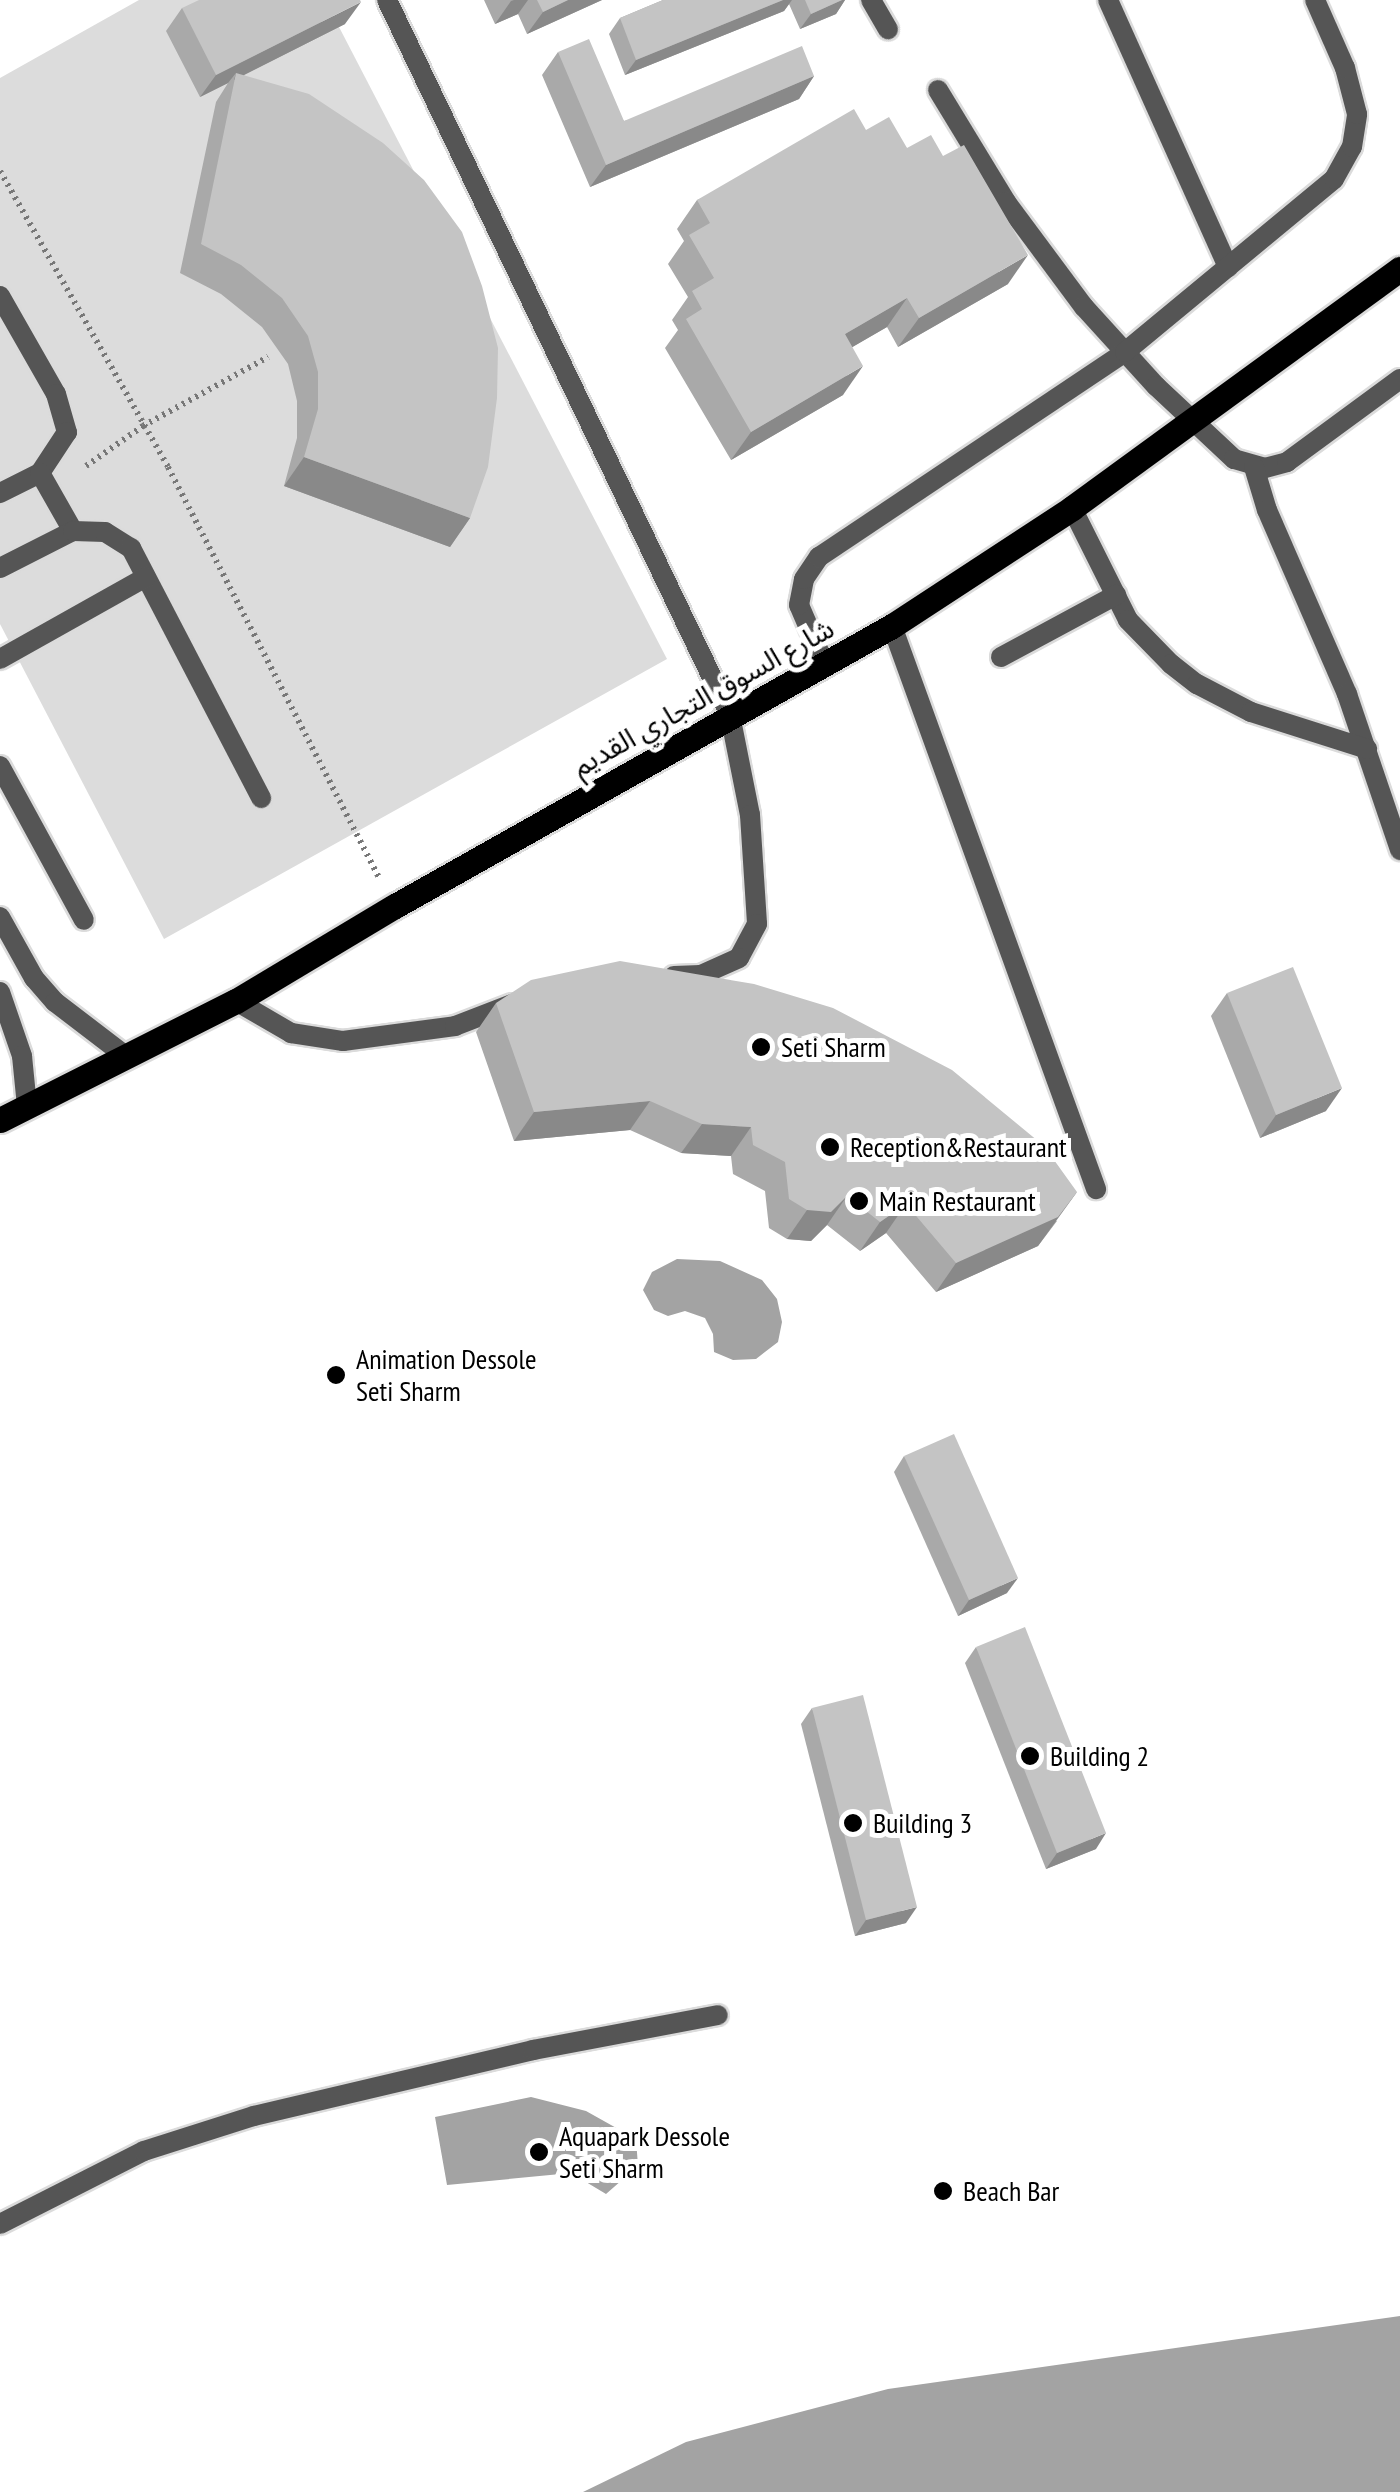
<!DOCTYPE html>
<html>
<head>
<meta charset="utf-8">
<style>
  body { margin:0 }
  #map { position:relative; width:1400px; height:2492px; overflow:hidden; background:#fff; font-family:"PT Sans Narrow","Noto Sans Arabic",sans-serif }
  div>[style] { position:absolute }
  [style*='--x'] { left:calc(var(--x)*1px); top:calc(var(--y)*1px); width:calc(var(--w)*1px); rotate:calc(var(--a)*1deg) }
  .green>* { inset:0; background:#dcdcdc }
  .water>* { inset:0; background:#a3a3a3 }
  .path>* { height:6px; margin-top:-3px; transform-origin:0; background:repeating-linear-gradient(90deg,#777 0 2.5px,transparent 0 7.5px) }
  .roads { filter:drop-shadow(2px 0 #dbdbdb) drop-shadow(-2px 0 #dbdbdb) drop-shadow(0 2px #dbdbdb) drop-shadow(0 -2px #dbdbdb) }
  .service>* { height:20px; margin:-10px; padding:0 10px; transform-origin:10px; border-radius:10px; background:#555 }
  .minor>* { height:20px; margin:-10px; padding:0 10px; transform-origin:10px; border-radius:10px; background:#555 }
  .primary>* { height:25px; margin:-12.5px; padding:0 12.5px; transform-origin:12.5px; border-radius:12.5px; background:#000 }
  .wall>* { inset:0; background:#a9a9a9 }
  .shaded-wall>* { inset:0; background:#898989 }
  .building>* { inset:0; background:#c4c4c4 }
  .dots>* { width:28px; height:28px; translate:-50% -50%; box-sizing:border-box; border:5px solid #fff; border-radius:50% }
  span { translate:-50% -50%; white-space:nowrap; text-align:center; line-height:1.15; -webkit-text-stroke:10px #fff; paint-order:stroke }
  .street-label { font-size:28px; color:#000 }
  .poi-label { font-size:28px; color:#000 }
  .left { translate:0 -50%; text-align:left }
</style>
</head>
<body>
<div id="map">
  <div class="green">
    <div style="clip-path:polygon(139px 0,325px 0,667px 659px,164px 939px,0 624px,0 78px)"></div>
  </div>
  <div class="water">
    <div style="clip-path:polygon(677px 1259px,720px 1261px,762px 1280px,777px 1299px,782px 1322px,778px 1342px,756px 1359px,733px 1360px,714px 1352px,713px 1334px,705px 1318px,685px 1311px,668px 1316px,654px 1310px,643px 1290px,652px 1272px)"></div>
    <div style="clip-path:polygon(531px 2097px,586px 2111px,636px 2139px,638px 2166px,606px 2194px,571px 2173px,447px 2185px,435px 2117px)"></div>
    <div style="clip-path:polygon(1400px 2316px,1400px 2492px,583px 2492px,686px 2442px,888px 2389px)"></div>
  </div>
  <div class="path">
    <div style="--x:0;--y:171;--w:340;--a:60.4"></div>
    <div style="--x:168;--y:467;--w:463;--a:62.8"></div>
    <div style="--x:86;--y:466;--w:70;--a:-35.1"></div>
    <div style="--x:143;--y:426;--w:143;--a:-28.9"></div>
  </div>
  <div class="roads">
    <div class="service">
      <div style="--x:387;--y:0;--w:793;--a:64.37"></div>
      <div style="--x:730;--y:715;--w:102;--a:78.7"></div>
      <div style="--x:750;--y:815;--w:109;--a:86.3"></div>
      <div style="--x:757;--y:924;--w:38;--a:118"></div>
      <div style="--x:739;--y:958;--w:42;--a:155.9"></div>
      <div style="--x:701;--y:975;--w:27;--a:178"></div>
      <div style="--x:871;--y:0;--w:34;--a:60"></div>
      <div style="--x:1108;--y:0;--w:293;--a:65.8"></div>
      <div style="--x:938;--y:90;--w:131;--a:58.7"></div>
      <div style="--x:1006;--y:202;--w:131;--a:53.4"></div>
      <div style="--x:1084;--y:307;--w:107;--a:47.7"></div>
      <div style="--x:1156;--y:386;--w:107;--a:43.1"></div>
      <div style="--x:1234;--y:459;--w:32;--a:16"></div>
      <div style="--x:1265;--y:468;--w:23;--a:-15"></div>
      <div style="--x:1287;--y:462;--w:140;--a:-36.3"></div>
      <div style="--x:0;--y:296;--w:113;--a:60.3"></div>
      <div style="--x:56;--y:394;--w:40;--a:74"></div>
      <div style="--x:67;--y:432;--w:49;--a:123.4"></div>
      <div style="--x:40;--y:473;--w:45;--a:153.4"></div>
      <div style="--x:1254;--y:467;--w:45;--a:73.2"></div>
      <div style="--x:1267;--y:510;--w:201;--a:66.5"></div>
      <div style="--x:1347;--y:694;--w:165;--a:71.2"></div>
      <div style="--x:40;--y:473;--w:67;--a:60.4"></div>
      <div style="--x:1072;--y:508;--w:125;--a:63.4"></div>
      <div style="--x:1128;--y:620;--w:62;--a:45.7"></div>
      <div style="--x:1171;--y:664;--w:33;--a:38"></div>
      <div style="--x:1197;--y:684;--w:61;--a:27.4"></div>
      <div style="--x:1251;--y:712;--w:122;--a:17.7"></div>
      <div style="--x:0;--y:568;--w:82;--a:-26.9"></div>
      <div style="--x:73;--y:531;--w:32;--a:2"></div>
      <div style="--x:105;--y:532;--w:31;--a:32"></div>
      <div style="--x:131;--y:548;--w:282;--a:62.5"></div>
      <div style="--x:892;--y:626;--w:599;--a:70.08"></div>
      <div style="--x:1001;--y:657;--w:131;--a:-28.3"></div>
      <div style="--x:0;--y:659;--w:167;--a:-29.3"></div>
      <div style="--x:824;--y:663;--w:63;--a:-113.3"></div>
      <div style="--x:799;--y:605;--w:26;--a:-79"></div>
      <div style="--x:804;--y:579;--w:27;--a:-56"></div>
      <div style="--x:819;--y:557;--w:368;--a:-33.8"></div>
      <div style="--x:1125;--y:352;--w:271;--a:-39.6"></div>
      <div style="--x:1334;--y:179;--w:37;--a:-61"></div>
      <div style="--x:1352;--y:147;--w:33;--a:-81"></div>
      <div style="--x:1357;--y:114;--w:48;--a:-104.6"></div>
      <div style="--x:1345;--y:68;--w:74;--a:-113.8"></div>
      <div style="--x:0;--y:766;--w:175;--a:61.4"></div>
      <div style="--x:236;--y:1001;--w:64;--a:30.2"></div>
      <div style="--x:291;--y:1033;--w:53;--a:8.7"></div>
      <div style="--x:343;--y:1041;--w:113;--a:-7.6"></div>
      <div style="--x:455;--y:1026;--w:61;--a:-21.1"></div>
      <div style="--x:0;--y:2224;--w:161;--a:-26.9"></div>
      <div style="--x:144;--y:2151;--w:115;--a:-17.7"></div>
      <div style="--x:254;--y:2116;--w:287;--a:-13.3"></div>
      <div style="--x:533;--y:2050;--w:188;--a:-10.7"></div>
    </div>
    <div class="minor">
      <div style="--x:0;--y:917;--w:70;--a:60.9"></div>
      <div style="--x:34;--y:978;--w:32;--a:49"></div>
      <div style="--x:55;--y:1002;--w:86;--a:37.4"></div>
      <div style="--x:0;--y:992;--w:68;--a:71"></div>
      <div style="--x:22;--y:1056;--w:50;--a:84.3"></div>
    </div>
    <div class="primary">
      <div style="--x:0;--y:1120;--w:264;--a:-26.8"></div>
      <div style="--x:236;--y:1001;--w:185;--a:-30.9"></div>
      <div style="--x:395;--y:906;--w:570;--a:-29.4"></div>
      <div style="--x:892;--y:626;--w:215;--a:-33.2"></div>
      <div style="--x:1072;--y:508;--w:406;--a:-36.1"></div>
    </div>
  </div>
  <div class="wall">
    <div style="clip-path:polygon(484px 0,602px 0,527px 34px,518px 14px,495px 24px)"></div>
    <div style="clip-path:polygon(663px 0,845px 0,836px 14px,800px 29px,789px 4px,784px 11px,625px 75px,609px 34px,620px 18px)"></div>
    <div style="clip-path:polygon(182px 8px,345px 24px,244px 75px,470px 518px,450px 547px,284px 486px,297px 438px,297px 401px,288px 364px,262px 327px,221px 294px,180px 273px,216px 102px,228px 83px,200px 97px,166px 31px)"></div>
    <div style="clip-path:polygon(558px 52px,624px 121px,814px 76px,799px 99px,590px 187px,542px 75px)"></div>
    <div style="clip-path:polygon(866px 130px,907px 148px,1008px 284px,898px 347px,887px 327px,852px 347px,843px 395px,731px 460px,665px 348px,678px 330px,672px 320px,688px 297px,668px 264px,684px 241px,677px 229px,697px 200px)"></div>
    <div style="clip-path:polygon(1227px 993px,1326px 1111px,1260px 1138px,1211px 1016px)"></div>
    <div style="clip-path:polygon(496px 1003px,1057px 1221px,1038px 1246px,936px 1292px,886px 1233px,860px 1251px,827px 1225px,811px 1241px,787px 1239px,769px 1228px,765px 1191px,733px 1174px,731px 1156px,681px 1153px,630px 1130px,514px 1141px,476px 1032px)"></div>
    <div style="clip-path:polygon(904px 1456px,1007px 1593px,958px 1616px,894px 1472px)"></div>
    <div style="clip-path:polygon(976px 1647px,1096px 1849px,1046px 1869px,965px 1663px)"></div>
    <div style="clip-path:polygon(812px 1708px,906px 1923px,855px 1936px,801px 1724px)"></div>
  </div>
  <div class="shaded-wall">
    <div style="clip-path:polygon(514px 0,528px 0,518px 14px,495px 24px,511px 1px)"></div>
    <div style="clip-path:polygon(568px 0,602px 0,527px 34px,543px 12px)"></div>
    <div style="clip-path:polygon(783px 0,792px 0,784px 11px,625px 75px,636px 60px)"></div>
    <div style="clip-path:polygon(842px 0,845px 0,836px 14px,800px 29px,811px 14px)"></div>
    <div style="clip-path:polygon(361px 2px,345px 24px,234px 80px,236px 73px,228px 83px,200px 97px,216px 75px)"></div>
    <div style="clip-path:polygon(814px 76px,799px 99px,590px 187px,606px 165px)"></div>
    <div style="clip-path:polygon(1028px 255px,1008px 284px,898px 347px,919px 318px)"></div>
    <div style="clip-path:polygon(907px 298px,887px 327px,825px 363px,845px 334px)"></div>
    <div style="clip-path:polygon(863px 366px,843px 395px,731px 460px,751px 432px)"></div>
    <div style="clip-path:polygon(304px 457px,470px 518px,450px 547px,284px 486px)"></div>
    <div style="clip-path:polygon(1342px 1088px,1326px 1111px,1260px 1138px,1276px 1115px)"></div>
    <div style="clip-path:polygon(650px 1101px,630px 1130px,514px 1141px,534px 1112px)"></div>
    <div style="clip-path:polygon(702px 1124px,751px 1127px,731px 1156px,681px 1153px)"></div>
    <div style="clip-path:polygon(1077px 1192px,1038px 1246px,936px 1292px,956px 1263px)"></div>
    <div style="clip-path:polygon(847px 1196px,827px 1225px,811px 1241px,787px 1239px,807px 1210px)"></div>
    <div style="clip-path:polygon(906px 1204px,886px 1233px,860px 1251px,880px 1222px)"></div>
    <div style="clip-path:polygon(1018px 1578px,1007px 1593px,958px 1616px,969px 1600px)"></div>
    <div style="clip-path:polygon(1106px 1833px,1096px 1849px,1046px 1869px,1057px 1853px)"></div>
    <div style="clip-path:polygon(917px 1907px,906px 1923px,855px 1936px,866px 1920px)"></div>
  </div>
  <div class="building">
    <div style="clip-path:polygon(199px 0,360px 0,361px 2px,216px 75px,182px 8px)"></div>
    <div style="clip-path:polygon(537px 0,568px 0,543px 12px)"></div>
    <div style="clip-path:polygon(663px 0,783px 0,636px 60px,620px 18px)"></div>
    <div style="clip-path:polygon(805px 0,842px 0,811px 14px)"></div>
    <div style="clip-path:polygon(589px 39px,624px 121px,802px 46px,814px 76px,606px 165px,558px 52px)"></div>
    <div style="clip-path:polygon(236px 73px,309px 94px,383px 143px,424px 180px,462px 232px,482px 286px,498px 348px,497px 398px,488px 467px,470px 518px,304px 457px,318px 409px,318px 372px,308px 336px,282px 298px,241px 265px,201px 244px)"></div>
    <div style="clip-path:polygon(854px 109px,866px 130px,889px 117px,907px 148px,931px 135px,943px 156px,964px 145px,1028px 255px,919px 318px,907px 298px,845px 334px,863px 366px,751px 432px,686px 319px,702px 309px,692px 291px,714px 278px,689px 235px,710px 223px,697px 200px)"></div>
    <div style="clip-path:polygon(620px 961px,754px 984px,833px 1008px,952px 1070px,1044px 1146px,1077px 1192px,1058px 1217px,956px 1263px,906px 1204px,880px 1222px,847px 1196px,831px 1212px,807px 1210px,789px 1199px,785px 1162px,753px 1145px,751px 1127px,702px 1124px,650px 1101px,534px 1112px,496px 1003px,531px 980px)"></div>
    <div style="clip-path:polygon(1293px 967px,1342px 1088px,1276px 1115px,1227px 993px)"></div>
    <div style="clip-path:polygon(954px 1434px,1018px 1578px,969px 1600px,904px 1456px)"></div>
    <div style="clip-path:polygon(1025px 1627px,1106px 1833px,1057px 1853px,976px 1647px)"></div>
    <div style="clip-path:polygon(863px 1695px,917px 1907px,866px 1920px,812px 1708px)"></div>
  </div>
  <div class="dots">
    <div style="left:761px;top:1047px;background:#000"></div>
    <div style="left:830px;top:1147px;background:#000"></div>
    <div style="left:859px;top:1201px;background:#000"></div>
    <div style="left:336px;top:1375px;background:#000"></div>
    <div style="left:1030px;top:1756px;background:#000"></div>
    <div style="left:853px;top:1823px;background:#000"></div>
    <div style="left:539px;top:2152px;background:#000"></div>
    <div style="left:943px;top:2191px;background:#000"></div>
  </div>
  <div class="street-label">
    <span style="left:703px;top:697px;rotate:-29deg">شارع السوق التجاري القديم</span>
  </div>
  <div class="poi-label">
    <span class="left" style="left:781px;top:1047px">Seti Sharm</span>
    <span class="left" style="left:850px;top:1147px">Reception&amp;Restaurant</span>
    <span class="left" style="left:879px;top:1201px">Main Restaurant</span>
    <span class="left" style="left:356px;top:1375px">Animation Dessole<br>Seti Sharm</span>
    <span class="left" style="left:1050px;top:1756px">Building 2</span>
    <span class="left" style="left:873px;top:1823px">Building 3</span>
    <span class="left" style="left:559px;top:2152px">Aquapark Dessole<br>Seti Sharm</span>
    <span class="left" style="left:963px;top:2191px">Beach Bar</span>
  </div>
</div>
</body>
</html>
